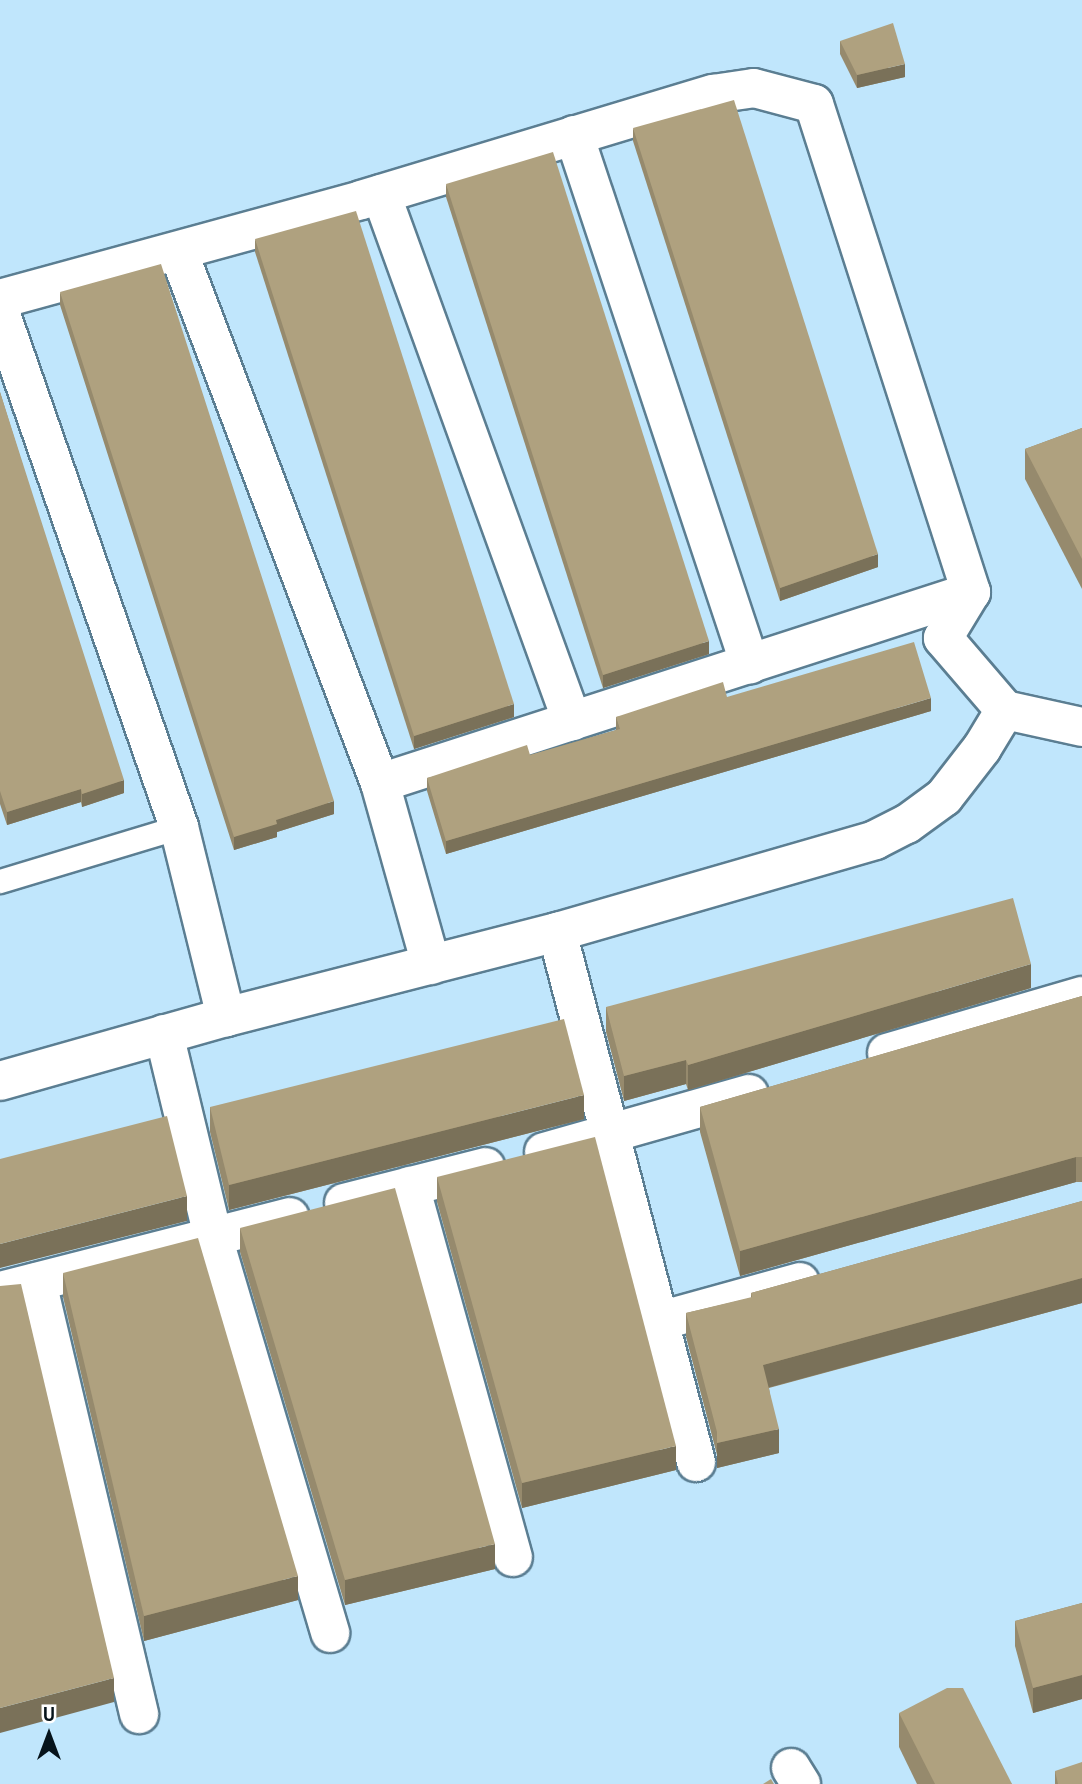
<!DOCTYPE html>
<html>
<head>
<meta charset="utf-8">
<style>
  body { margin:0 }
  #map { position:relative; width:1082px; height:1784px; overflow:hidden; background:#c0e6fc; font-family:"PT Sans",sans-serif }
  div>[style] { position:absolute }
  [style*='--x'] { left:calc(var(--x)*1px); top:calc(var(--y)*1px); width:calc(var(--w)*1px); rotate:calc(var(--a)*1deg) }
  .roads { filter:drop-shadow(2px 0 #5b7e92) drop-shadow(-2px 0 #5b7e92) drop-shadow(0 2px #5b7e92) drop-shadow(0 -2px #5b7e92) }
  .service>* { height:23px; margin:-11.5px; padding:0 11.5px; transform-origin:11.5px; border-radius:11.5px; background:#fff }
  .minor>* { height:38px; margin:-19px; padding:0 19px; transform-origin:19px; border-radius:19px; background:#fff }
  .wall>* { inset:0; background:#968a6d }
  .shaded-wall>* { inset:0; background:#7a7159 }
  .building>* { inset:0; background:#afa17f }
  span { translate:-50% -50%; white-space:nowrap; text-align:center; line-height:1.15; -webkit-text-stroke:5px #fff; paint-order:stroke }
  .north { position:absolute; left:14px; top:1700px; width:70px; height:70px; -webkit-text-stroke:5px #fff; paint-order:stroke; rotate:0deg; font-size:19px; font-weight:700; line-height:28px; text-align:center; color:#06131b }
  .north::after { content:''; display:block; margin:auto; width:24px; height:32px; background:#06131b; clip-path:polygon(50% 0,100% 100%,50% 72%,0 100%) }
</style>
</head>
<body>
<div id="map">
  <div class="roads">
    <div class="service">
      <div style="--x:0;--y:881;--w:187;--a:-16.8"></div>
    </div>
    <div class="minor">
      <div style="--x:574;--y:135;--w:558;--a:71.63"></div>
      <div style="--x:381;--y:194;--w:561;--a:70.08"></div>
      <div style="--x:178;--y:251;--w:569;--a:69.21"></div>
      <div style="--x:380;--y:783;--w:189;--a:74.3"></div>
      <div style="--x:0;--y:299;--w:374;--a:-15.3"></div>
      <div style="--x:361;--y:200;--w:368;--a:-16.8"></div>
      <div style="--x:713;--y:94;--w:41;--a:-8.3"></div>
      <div style="--x:754;--y:88;--w:62;--a:14.9"></div>
      <div style="--x:814;--y:104;--w:513;--a:72.17"></div>
      <div style="--x:971;--y:592;--w:54;--a:121.3"></div>
      <div style="--x:943;--y:638;--w:95;--a:49.3"></div>
      <div style="--x:1005;--y:710;--w:79;--a:12.4"></div>
      <div style="--x:0;--y:312;--w:545;--a:70.83"></div>
      <div style="--x:179;--y:827;--w:196;--a:76.1"></div>
      <div style="--x:380;--y:783;--w:621;--a:-17.91"></div>
      <div style="--x:557;--y:932;--w:548;--a:75.3"></div>
      <div style="--x:164;--y:1034;--w:209;--a:76.4"></div>
      <div style="--x:213;--y:1237;--w:413;--a:73.5"></div>
      <div style="--x:887;--y:1053;--w:203;--a:-16.3"></div>
      <div style="--x:0;--y:1081;--w:235;--a:-15.8"></div>
      <div style="--x:226;--y:1017;--w:342;--a:-14.4"></div>
      <div style="--x:557;--y:932;--w:331;--a:-16.1"></div>
      <div style="--x:875;--y:840;--w:36;--a:-27"></div>
      <div style="--x:907;--y:824;--w:46;--a:-36.1"></div>
      <div style="--x:944;--y:797;--w:62;--a:-52.2"></div>
      <div style="--x:982;--y:748;--w:44;--a:-58.8"></div>
      <div style="--x:544;--y:1152;--w:213;--a:-15.8"></div>
      <div style="--x:410;--y:1186;--w:385;--a:74.5"></div>
      <div style="--x:344;--y:1203;--w:146;--a:-14.2"></div>
      <div style="--x:37;--y:1282;--w:444;--a:76.7"></div>
      <div style="--x:0;--y:1291;--w:299;--a:-14.3"></div>
      <div style="--x:663;--y:1320;--w:142;--a:-15.5"></div>
      <div style="--x:791;--y:1768;--w:19;--a:58"></div>
    </div>
  </div>
  <div class="wall">
    <div style="clip-path:polygon(840px 41px,905px 77px,857px 88px,840px 54px)"></div>
    <div style="clip-path:polygon(633px 128px,878px 567px,780px 601px,633px 141px)"></div>
    <div style="clip-path:polygon(446px 184px,709px 654px,603px 688px,446px 197px)"></div>
    <div style="clip-path:polygon(255px 239px,514px 717px,414px 749px,255px 252px)"></div>
    <div style="clip-path:polygon(60px 292px,334px 814px,277px 832px,277px 837px,234px 850px,60px 305px)"></div>
    <div style="clip-path:polygon(0 392px,124px 793px,82px 807px,81px 802px,7px 825px,0 804px)"></div>
    <div style="clip-path:polygon(1082px 428px,1082px 589px,1025px 479px,1025px 449px)"></div>
    <div style="clip-path:polygon(727px 697px,931px 711px,446px 854px,427px 791px,427px 778px,530px 755px,616px 730px,616px 717px)"></div>
    <div style="clip-path:polygon(1031px 988px,688px 1090px,686px 1084px,624px 1101px,606px 1032px,606px 1007px)"></div>
    <div style="clip-path:polygon(1082px 996px,1082px 1182px,1076px 1182px,740px 1276px,700px 1132px,700px 1107px)"></div>
    <div style="clip-path:polygon(210px 1107px,584px 1119px,229px 1210px,210px 1132px)"></div>
    <div style="clip-path:polygon(437px 1177px,676px 1470px,522px 1508px,437px 1202px)"></div>
    <div style="clip-path:polygon(1082px 1201px,1082px 1303px,769px 1388px,779px 1453px,717px 1468px,717px 1455px,686px 1337px,686px 1313px,751px 1298px,751px 1293px)"></div>
    <div style="clip-path:polygon(240px 1228px,495px 1569px,345px 1605px,240px 1252px)"></div>
    <div style="clip-path:polygon(63px 1273px,298px 1600px,144px 1641px,63px 1297px)"></div>
    <div style="clip-path:polygon(1082px 1603px,1082px 1699px,1033px 1713px,1015px 1646px,1015px 1621px)"></div>
    <div style="clip-path:polygon(899px 1713px,1012px 1784px,917px 1784px,899px 1747px)"></div>
    <div style="clip-path:polygon(1055px 1771px,1082px 1784px,1055px 1784px)"></div>
  </div>
  <div class="shaded-wall">
    <div style="clip-path:polygon(905px 64px,905px 77px,857px 88px,857px 75px)"></div>
    <div style="clip-path:polygon(878px 554px,878px 567px,780px 601px,780px 588px)"></div>
    <div style="clip-path:polygon(709px 641px,709px 654px,603px 688px,603px 675px)"></div>
    <div style="clip-path:polygon(931px 698px,931px 711px,446px 854px,446px 841px)"></div>
    <div style="clip-path:polygon(514px 704px,514px 717px,414px 749px,414px 736px)"></div>
    <div style="clip-path:polygon(124px 780px,124px 793px,82px 807px,82px 794px)"></div>
    <div style="clip-path:polygon(81px 789px,81px 802px,7px 825px,7px 812px)"></div>
    <div style="clip-path:polygon(334px 801px,334px 814px,277px 832px,277px 837px,234px 850px,234px 837px,276px 820px)"></div>
    <div style="clip-path:polygon(1031px 964px,1031px 988px,688px 1090px,688px 1065px)"></div>
    <div style="clip-path:polygon(686px 1060px,686px 1084px,624px 1101px,624px 1076px)"></div>
    <div style="clip-path:polygon(584px 1095px,584px 1119px,229px 1210px,229px 1185px)"></div>
    <div style="clip-path:polygon(1076px 1157px,1076px 1182px,740px 1276px,740px 1251px)"></div>
    <div style="clip-path:polygon(187px 1196px,187px 1221px,0 1268px,0 1244px)"></div>
    <div style="clip-path:polygon(1082px 1278px,1082px 1303px,763px 1389px,763px 1365px)"></div>
    <div style="clip-path:polygon(779px 1429px,779px 1453px,717px 1468px,717px 1443px)"></div>
    <div style="clip-path:polygon(676px 1446px,676px 1470px,522px 1508px,522px 1483px)"></div>
    <div style="clip-path:polygon(495px 1544px,495px 1569px,345px 1605px,345px 1580px)"></div>
    <div style="clip-path:polygon(298px 1576px,298px 1600px,144px 1641px,144px 1616px)"></div>
    <div style="clip-path:polygon(1082px 1675px,1082px 1699px,1033px 1713px,1033px 1688px)"></div>
    <div style="clip-path:polygon(114px 1678px,114px 1702px,0 1733px,0 1708px)"></div>
  </div>
  <div class="building">
    <div style="clip-path:polygon(893px 23px,905px 64px,857px 75px,840px 41px)"></div>
    <div style="clip-path:polygon(734px 100px,878px 554px,780px 588px,633px 128px)"></div>
    <div style="clip-path:polygon(553px 152px,709px 641px,603px 675px,446px 184px)"></div>
    <div style="clip-path:polygon(356px 211px,514px 704px,414px 736px,255px 239px)"></div>
    <div style="clip-path:polygon(161px 264px,334px 801px,276px 820px,277px 824px,234px 837px,60px 292px)"></div>
    <div style="clip-path:polygon(0 392px,124px 780px,82px 794px,81px 789px,7px 812px,0 791px)"></div>
    <div style="clip-path:polygon(1082px 428px,1082px 559px,1025px 449px)"></div>
    <div style="clip-path:polygon(914px 642px,931px 698px,446px 841px,427px 778px,527px 745px,530px 755px,620px 729px,616px 717px,723px 682px,727px 697px)"></div>
    <div style="clip-path:polygon(1013px 898px,1031px 964px,688px 1065px,686px 1060px,624px 1076px,606px 1007px)"></div>
    <div style="clip-path:polygon(1082px 996px,1082px 1157px,1076px 1157px,740px 1251px,700px 1107px)"></div>
    <div style="clip-path:polygon(564px 1019px,584px 1095px,229px 1185px,210px 1107px)"></div>
    <div style="clip-path:polygon(167px 1116px,187px 1196px,0 1244px,0 1159px)"></div>
    <div style="clip-path:polygon(595px 1137px,676px 1446px,522px 1483px,437px 1177px)"></div>
    <div style="clip-path:polygon(395px 1188px,495px 1544px,345px 1580px,240px 1228px)"></div>
    <div style="clip-path:polygon(1082px 1201px,1082px 1278px,763px 1365px,779px 1429px,717px 1443px,717px 1432px,686px 1313px,752px 1297px,751px 1293px)"></div>
    <div style="clip-path:polygon(198px 1238px,298px 1576px,144px 1616px,63px 1273px)"></div>
    <div style="clip-path:polygon(21px 1284px,114px 1678px,0 1708px,0 1286px)"></div>
    <div style="clip-path:polygon(1082px 1603px,1082px 1675px,1033px 1688px,1015px 1621px)"></div>
    <div style="clip-path:polygon(947px 1688px,963px 1688px,1012px 1784px,935px 1784px,899px 1713px)"></div>
    <div style="clip-path:polygon(1082px 1762px,1082px 1784px,1058px 1784px,1055px 1771px)"></div>
    <div style="clip-path:polygon(771px 1779px,774px 1784px,763px 1784px)"></div>
  </div>
  <div class="north">U</div>
</div>
</body>
</html>
